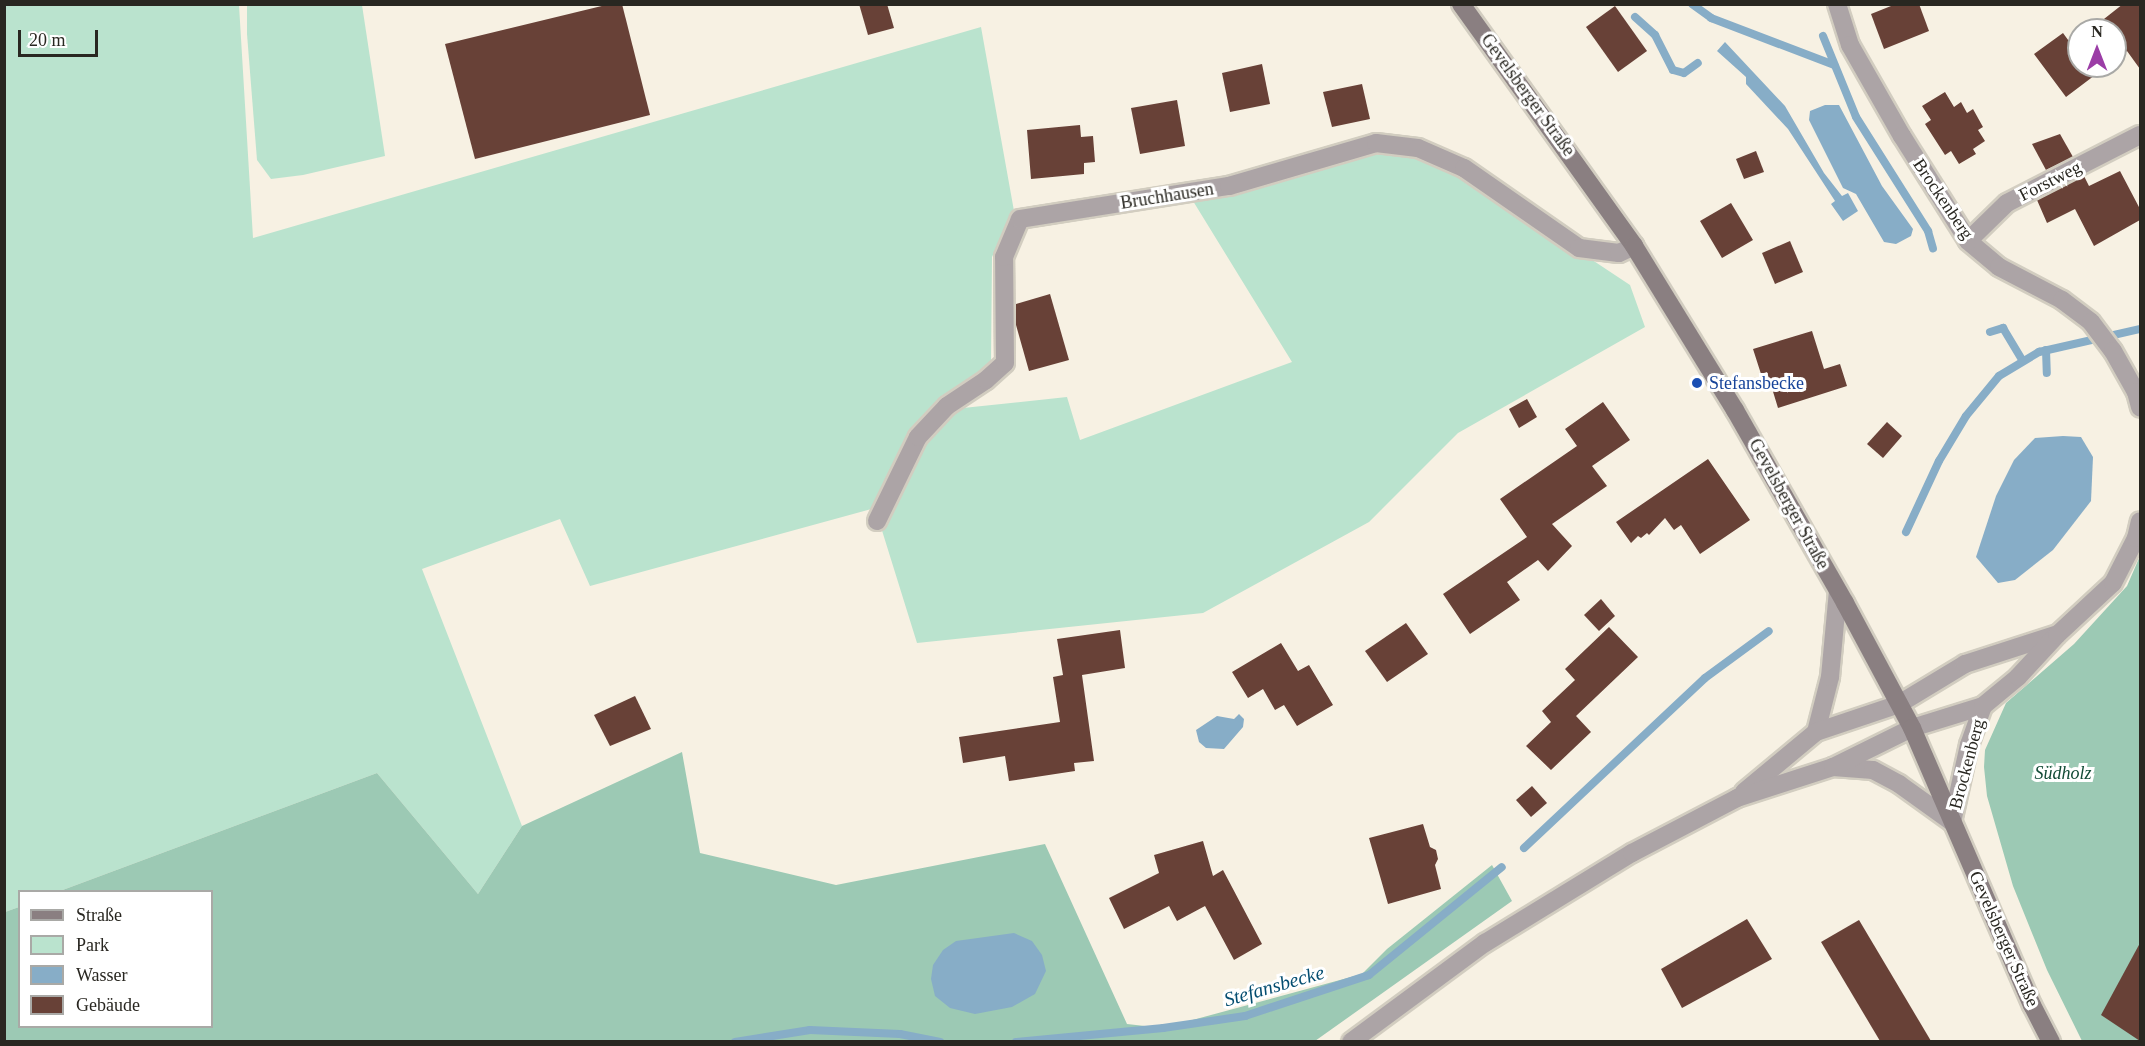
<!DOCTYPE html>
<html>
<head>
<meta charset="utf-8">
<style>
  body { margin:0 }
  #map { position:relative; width:2145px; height:1046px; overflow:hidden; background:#f7f1e3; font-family:"Times New Roman",serif }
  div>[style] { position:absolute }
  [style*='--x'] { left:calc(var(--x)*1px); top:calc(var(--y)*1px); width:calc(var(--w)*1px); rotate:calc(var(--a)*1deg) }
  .green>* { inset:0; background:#bae3ce }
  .forest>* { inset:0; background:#9cc9b4 }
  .water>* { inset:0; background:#87adc7 }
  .stream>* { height:8px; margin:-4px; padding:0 4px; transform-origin:4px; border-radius:4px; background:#87adc7 }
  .building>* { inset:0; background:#684137 }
  .roads { filter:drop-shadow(2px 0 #d2cdc0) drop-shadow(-2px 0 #d2cdc0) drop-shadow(0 2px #d2cdc0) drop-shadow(0 -2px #d2cdc0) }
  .street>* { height:18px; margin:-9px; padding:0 9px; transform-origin:9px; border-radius:9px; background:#aca4a6 }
  .secondary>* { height:18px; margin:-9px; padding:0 9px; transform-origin:9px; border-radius:9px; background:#8a7f81 }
  .dots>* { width:16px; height:16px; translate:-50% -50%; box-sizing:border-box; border:3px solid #fff; border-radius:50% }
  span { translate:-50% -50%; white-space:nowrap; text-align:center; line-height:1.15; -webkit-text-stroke:6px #fff; paint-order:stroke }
  .street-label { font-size:18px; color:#292721 }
  .transit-label { font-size:18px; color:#164399 }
  .left { translate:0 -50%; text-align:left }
  .park-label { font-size:18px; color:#124b36; font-style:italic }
  .water-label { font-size:20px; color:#044d70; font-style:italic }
  .frame { position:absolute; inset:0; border:6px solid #292721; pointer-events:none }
  .legend { position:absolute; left:18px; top:890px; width:195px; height:138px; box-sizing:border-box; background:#fff; border:2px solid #a9a9a6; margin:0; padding:8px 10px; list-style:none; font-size:18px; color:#292721 }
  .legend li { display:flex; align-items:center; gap:12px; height:30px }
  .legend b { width:30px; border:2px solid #a9a9a6 }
  .north { position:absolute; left:2067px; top:18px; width:60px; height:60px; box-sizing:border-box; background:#fff; border:2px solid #a9a9a6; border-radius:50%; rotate:0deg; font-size:16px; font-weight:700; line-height:24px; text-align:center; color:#292721 }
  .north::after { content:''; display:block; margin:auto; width:21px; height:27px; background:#9b3da6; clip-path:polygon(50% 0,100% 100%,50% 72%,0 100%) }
  .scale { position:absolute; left:18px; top:30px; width:80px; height:27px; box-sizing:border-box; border:3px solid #292721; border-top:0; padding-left:8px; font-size:18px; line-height:21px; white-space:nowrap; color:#292721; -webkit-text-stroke:4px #fff; paint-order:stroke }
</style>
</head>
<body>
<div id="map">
  <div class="green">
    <div style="clip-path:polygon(5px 5px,239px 5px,253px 238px,981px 27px,1014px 211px,992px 257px,991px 364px,963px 408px,1067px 397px,1080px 440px,1292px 362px,1193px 201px,1351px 158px,1398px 152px,1464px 175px,1630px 285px,1645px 327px,1458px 433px,1369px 522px,1203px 613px,917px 643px,875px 508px,590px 586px,560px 519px,422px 569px,522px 826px,478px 894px,377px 773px,60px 891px,20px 892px,19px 907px,5px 912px)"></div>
    <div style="clip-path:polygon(247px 5px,362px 5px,385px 156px,303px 175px,271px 179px,257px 160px,247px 34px)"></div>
  </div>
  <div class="forest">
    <div style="clip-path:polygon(2140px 556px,2140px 1041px,2082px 1041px,2047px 970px,2013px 886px,1987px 796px,1984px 767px,1985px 750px,2006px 703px,2074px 644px,2127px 586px)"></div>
    <div style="clip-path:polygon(682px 752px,700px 853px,836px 885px,1045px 844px,1127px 1024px,1163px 1028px,1362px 974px,1387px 949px,1492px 865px,1512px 901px,1315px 1041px,5px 1042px,5px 912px,19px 907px,20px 1026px,212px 1026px,212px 892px,60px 891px,377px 773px,478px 894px,522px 826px)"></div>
  </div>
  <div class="water">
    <div style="clip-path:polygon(1725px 42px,1785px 106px,1824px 173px,1842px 196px,1848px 193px,1858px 211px,1843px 221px,1831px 204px,1835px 201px,1788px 129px,1746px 84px,1746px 77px,1717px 51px)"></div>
    <div style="clip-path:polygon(1825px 105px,1839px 105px,1882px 186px,1913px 229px,1911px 236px,1896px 244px,1884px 242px,1856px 194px,1843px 188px,1809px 120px,1810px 111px)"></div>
    <div style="clip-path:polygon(2063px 436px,2081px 437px,2093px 457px,2091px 501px,2053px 550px,2015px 580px,1998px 583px,1976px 557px,1996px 496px,2014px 460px,2035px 438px)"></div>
    <div style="clip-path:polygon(1239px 714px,1244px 719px,1243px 727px,1224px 749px,1206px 748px,1199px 742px,1196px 730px,1217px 716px,1234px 719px)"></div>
    <div style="clip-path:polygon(1014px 933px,1032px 941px,1042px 955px,1046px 971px,1035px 994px,1012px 1007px,975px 1014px,950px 1008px,935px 996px,931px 979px,933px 965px,943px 950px,956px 941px)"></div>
  </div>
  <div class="stream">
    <div style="--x:1692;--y:4;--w:24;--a:36"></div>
    <div style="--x:1711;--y:18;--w:132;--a:20.9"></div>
    <div style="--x:1635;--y:17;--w:27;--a:42"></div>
    <div style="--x:1655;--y:35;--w:39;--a:63"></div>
    <div style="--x:1673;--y:70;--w:11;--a:15"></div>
    <div style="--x:1684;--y:73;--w:17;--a:-36"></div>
    <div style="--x:1823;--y:36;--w:87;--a:67.8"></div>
    <div style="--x:1856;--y:117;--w:135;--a:57.7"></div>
    <div style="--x:1928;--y:231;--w:18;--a:74"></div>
    <div style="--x:1990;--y:332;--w:14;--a:-17"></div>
    <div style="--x:2003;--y:328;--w:37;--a:59"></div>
    <div style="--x:2046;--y:350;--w:23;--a:88"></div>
    <div style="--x:1906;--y:532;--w:78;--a:-65.1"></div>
    <div style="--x:1939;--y:461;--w:52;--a:-59"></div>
    <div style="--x:1966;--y:416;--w:52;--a:-50.5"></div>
    <div style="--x:1999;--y:376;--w:47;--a:-31"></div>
    <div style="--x:2039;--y:352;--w:104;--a:-12.8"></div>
    <div style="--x:1524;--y:848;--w:248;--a:-43.2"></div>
    <div style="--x:1705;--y:678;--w:79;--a:-36.3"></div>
    <div style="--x:735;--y:1042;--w:76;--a:-9.1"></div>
    <div style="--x:810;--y:1030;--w:90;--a:2.5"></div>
    <div style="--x:900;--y:1034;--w:41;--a:11.3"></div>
    <div style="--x:1016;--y:1042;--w:148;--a:-5.4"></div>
    <div style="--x:1163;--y:1028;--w:83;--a:-8.3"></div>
    <div style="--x:1245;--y:1016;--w:131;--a:-18.3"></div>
    <div style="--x:1369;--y:975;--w:171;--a:-39.1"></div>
  </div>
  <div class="building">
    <div style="clip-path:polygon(610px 4px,622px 4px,650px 115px,475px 159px,445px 44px)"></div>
    <div style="clip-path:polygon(859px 4px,887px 4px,894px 28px,868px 35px)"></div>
    <div style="clip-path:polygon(1896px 4px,1919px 4px,1929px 31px,1884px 49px,1871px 14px)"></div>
    <div style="clip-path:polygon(2123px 4px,2140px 4px,2140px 69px,2127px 51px,2115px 60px,2115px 30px,2090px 30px)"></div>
    <div style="clip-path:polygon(1615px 6px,1647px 51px,1618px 72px,1586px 27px)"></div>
    <div style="clip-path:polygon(2063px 33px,2071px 44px,2079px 38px,2079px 66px,2107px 66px,2066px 97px,2034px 54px)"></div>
    <div style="clip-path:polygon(1262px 64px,1270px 104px,1230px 112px,1222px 73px)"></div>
    <div style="clip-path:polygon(1362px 84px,1370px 119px,1332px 127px,1323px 92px)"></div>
    <div style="clip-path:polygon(1945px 92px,1954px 107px,1961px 102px,1967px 113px,1973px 109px,1983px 127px,1978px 130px,1985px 141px,1973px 149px,1976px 154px,1959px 164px,1951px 151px,1945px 155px,1925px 124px,1931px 120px,1922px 106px)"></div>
    <div style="clip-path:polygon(1177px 100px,1185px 146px,1140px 154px,1131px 108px)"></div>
    <div style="clip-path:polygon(1080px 125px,1081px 137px,1093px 136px,1095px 162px,1084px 163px,1084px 174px,1031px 179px,1027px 130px)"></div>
    <div style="clip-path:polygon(2060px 134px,2073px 157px,2046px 170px,2032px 144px)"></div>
    <div style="clip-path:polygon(1756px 151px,1764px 172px,1744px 179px,1736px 159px)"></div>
    <div style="clip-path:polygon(2120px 171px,2140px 209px,2140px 220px,2094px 246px,2075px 209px,2047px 223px,2037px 200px,2084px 176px,2089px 186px)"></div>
    <div style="clip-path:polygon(1731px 203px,1753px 240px,1722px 258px,1700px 221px)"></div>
    <div style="clip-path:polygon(1790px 241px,1803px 272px,1775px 284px,1762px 253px)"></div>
    <div style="clip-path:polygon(1050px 294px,1069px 360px,1029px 371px,1016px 325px,1016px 304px)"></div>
    <div style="clip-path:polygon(1812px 331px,1824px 369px,1840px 364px,1847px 386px,1778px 408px,1767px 372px,1761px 374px,1753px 349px)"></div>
    <div style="clip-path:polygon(1527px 399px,1537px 417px,1519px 428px,1509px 409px)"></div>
    <div style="clip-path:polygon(1603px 402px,1630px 440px,1592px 466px,1607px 486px,1552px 524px,1572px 546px,1548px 571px,1538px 560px,1507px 582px,1520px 600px,1470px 634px,1443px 594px,1527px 537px,1500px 499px,1577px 446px,1565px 429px)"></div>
    <div style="clip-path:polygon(1887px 422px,1902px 436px,1883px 458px,1867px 444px)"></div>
    <div style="clip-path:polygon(1708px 459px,1750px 520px,1700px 554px,1681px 525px,1674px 530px,1665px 518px,1649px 535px,1647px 533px,1641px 538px,1638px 536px,1631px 543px,1616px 522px)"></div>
    <div style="clip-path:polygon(1601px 599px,1615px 616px,1599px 631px,1584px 615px)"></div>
    <div style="clip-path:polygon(1406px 623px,1428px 654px,1387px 682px,1365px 651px)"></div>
    <div style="clip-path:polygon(1609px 627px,1638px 657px,1576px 716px,1591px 732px,1551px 770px,1526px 746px,1551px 722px,1542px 711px,1575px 680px,1565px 669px)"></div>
    <div style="clip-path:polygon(1120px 630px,1125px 668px,1082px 675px,1094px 761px,1074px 763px,1075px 771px,1009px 781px,1005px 756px,963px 763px,959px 737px,1060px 722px,1053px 677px,1063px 675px,1057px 639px)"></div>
    <div style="clip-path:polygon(1281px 643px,1298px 671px,1309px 665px,1333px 705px,1297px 726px,1284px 705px,1275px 710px,1263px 689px,1248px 698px,1232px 672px)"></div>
    <div style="clip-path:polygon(635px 696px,651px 729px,610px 746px,594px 715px)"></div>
    <div style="clip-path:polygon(1532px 786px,1547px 803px,1531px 817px,1516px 800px)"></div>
    <div style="clip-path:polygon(1423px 824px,1430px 847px,1436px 850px,1438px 859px,1435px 865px,1441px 889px,1388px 904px,1369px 838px)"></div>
    <div style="clip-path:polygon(1203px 841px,1213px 876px,1223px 870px,1262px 944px,1234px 960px,1205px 906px,1177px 921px,1169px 906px,1124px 929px,1109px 898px,1159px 873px,1154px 855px)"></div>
    <div style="clip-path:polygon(1747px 919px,1772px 959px,1682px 1008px,1661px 969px)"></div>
    <div style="clip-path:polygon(1859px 920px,1931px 1041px,1880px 1041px,1821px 942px)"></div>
    <div style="clip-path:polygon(2140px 943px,2140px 1041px,2101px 1015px)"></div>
  </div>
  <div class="roads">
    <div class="street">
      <div style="--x:1837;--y:4;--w:43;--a:72.4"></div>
      <div style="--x:1850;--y:45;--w:105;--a:60.3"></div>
      <div style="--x:1902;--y:136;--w:124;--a:57.8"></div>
      <div style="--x:1968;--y:241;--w:40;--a:40"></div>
      <div style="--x:1999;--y:267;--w:71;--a:27.6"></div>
      <div style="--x:2062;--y:300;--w:36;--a:37"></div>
      <div style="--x:2091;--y:322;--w:36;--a:53"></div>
      <div style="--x:2113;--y:351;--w:47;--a:60.7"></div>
      <div style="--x:2136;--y:392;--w:16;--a:75"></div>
      <div style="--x:1968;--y:241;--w:54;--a:-44.3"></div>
      <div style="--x:2007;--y:203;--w:149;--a:-27.1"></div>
      <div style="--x:877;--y:521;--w:93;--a:-64"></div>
      <div style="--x:918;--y:437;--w:42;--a:-46.9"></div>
      <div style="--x:947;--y:406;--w:47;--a:-33.7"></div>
      <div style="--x:986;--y:380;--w:25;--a:-42"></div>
      <div style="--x:1005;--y:363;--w:106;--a:-90.5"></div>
      <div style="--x:1004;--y:257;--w:41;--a:-67.2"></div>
      <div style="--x:1020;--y:219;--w:212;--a:-9"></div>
      <div style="--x:1229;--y:186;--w:153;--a:-16.3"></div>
      <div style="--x:1376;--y:143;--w:42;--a:6.8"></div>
      <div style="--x:1418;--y:148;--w:50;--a:23.5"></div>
      <div style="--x:1464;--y:168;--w:140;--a:34.8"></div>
      <div style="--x:1579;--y:248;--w:40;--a:7.1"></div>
      <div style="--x:1619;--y:253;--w:17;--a:-25"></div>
      <div style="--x:1816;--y:732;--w:57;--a:-75.7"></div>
      <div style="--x:1830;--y:677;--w:86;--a:-84.7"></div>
      <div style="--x:1833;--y:767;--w:40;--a:4.3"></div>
      <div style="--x:1873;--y:770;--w:30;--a:28"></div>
      <div style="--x:1899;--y:784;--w:65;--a:35.6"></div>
      <div style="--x:1952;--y:822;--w:79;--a:-77.6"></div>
      <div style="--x:1969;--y:745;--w:41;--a:-70.3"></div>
      <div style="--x:1744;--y:792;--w:94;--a:-39.8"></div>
      <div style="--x:1816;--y:732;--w:88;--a:-18.6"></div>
      <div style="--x:1899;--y:704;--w:77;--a:-31.2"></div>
      <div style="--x:1965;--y:664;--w:95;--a:-17.9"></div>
      <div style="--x:1351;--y:1042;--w:167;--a:-36.5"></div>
      <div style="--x:1485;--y:943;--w:172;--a:-31.5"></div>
      <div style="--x:1632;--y:853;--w:119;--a:-27.6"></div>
      <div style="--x:1737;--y:798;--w:101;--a:-17.9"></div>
      <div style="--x:1833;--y:767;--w:88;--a:-26.3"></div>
      <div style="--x:1912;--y:728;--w:74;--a:-17.2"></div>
      <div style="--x:1983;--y:706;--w:45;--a:-39.6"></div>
      <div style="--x:2018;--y:677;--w:57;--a:-47.1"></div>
      <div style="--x:2057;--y:635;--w:76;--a:-42.9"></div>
      <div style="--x:2113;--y:583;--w:51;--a:-62.9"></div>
      <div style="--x:2136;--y:538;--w:17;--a:-77"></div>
    </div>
    <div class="secondary">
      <div style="--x:1461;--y:4;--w:297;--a:54.4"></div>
      <div style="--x:1634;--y:246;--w:193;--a:58.4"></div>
      <div style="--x:1735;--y:410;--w:222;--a:60.3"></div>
      <div style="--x:1845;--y:603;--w:142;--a:61.8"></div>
      <div style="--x:1912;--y:728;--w:302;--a:66.6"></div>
      <div style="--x:2032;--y:1005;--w:42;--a:62.8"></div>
    </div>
  </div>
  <div class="dots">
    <div style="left:1697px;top:383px;background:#1a4fb4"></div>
  </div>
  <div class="street-label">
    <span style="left:1528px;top:95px;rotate:54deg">Gevelsberger Straße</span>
    <span style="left:2050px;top:181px;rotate:-27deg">Forstweg</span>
    <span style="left:1167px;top:196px;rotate:-9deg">Bruchhausen</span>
    <span style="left:1943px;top:199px;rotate:56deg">Brockenberg</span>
    <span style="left:1789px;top:504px;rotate:61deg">Gevelsberger Straße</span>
    <span style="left:1967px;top:764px;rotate:-75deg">Brockenberg</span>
    <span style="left:2004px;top:939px;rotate:66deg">Gevelsberger Straße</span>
  </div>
  <div class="transit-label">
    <span class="left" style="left:1709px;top:383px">Stefansbecke</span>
  </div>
  <div class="park-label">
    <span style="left:2063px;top:773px">Südholz</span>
  </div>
  <div class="water-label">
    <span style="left:1274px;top:986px;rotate:-16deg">Stefansbecke</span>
  </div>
  <div class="frame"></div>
  <ul class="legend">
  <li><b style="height:8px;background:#8a7f81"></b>Straße</li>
  <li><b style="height:16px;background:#bae3ce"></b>Park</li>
  <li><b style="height:16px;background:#87adc7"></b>Wasser</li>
  <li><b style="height:16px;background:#684137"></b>Gebäude</li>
  </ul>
  <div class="north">N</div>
  <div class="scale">20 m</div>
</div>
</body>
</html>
